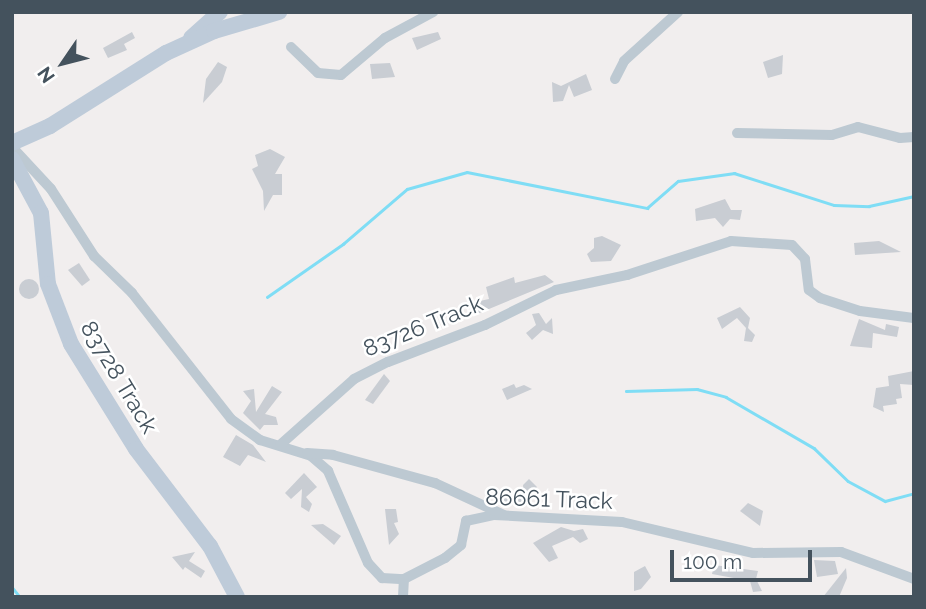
<!DOCTYPE html>
<html>
<head>
<meta charset="utf-8">
<style>
  body { margin:0 }
  #map { position:relative; width:926px; height:609px; overflow:hidden; background:#f1eeee; font-family:Raleway,sans-serif }
  div>[style] { position:absolute }
  [style*='--x'] { left:calc(var(--x)*1px); top:calc(var(--y)*1px); width:calc(var(--w)*1px); rotate:calc(var(--a)*1deg) }
  .stream>* { height:2.5px; margin:-1.25px; padding:0 1.25px; transform-origin:1.25px; border-radius:1.25px; background:#7fddf5 }
  .building>* { inset:0; background:#c9cdd3 }
  .round { border-radius:50% }
  .street>* { height:10px; margin:-5px; padding:0 5px; transform-origin:5px; border-radius:5px; background:#bdc9d2 }
  .secondary>* { height:16px; margin:-8px; padding:0 8px; transform-origin:8px; border-radius:8px; background:#becbd9 }
  span { translate:-50% -50%; white-space:nowrap; text-align:center; line-height:1.15; -webkit-text-stroke:5px #fff; paint-order:stroke }
  .street-label { font-size:23px; color:#44525d }
  .frame { position:absolute; inset:0; border:14px solid #44525d; pointer-events:none }
  .north { position:absolute; left:28px; top:28px; width:70px; height:70px; -webkit-text-stroke:5px #fff; paint-order:stroke; rotate:235deg; font-size:19px; font-weight:700; line-height:28px; text-align:center; color:#44525d }
  .north::after { content:''; display:block; margin:auto; width:24px; height:32px; background:#44525d; clip-path:polygon(50% 0,100% 100%,50% 72%,0 100%) }
  .scale { position:absolute; left:670px; top:550px; width:142px; height:32px; box-sizing:border-box; border:4px solid #44525d; border-top:0; padding-left:9px; font-size:21px; line-height:24px; white-space:nowrap; color:#44525d; -webkit-text-stroke:5px #fff; paint-order:stroke }
</style>
</head>
<body>
<div id="map">
  <div class="stream">
    <div style="--x:267;--y:297;--w:93;--a:-34.9"></div>
    <div style="--x:343;--y:244;--w:84;--a:-40.7"></div>
    <div style="--x:407;--y:189;--w:62;--a:-15.8"></div>
    <div style="--x:467;--y:172;--w:184;--a:11.3"></div>
    <div style="--x:647;--y:208;--w:41;--a:-41.1"></div>
    <div style="--x:678;--y:181;--w:57;--a:-8.1"></div>
    <div style="--x:734;--y:173;--w:105;--a:17.7"></div>
    <div style="--x:834;--y:205;--w:35;--a:2"></div>
    <div style="--x:869;--y:206;--w:46;--a:-12.5"></div>
    <div style="--x:626;--y:391;--w:71;--a:-1.6"></div>
    <div style="--x:697;--y:389;--w:30;--a:15"></div>
    <div style="--x:726;--y:397;--w:102;--a:30.1"></div>
    <div style="--x:814;--y:448;--w:47;--a:44.1"></div>
    <div style="--x:848;--y:481;--w:42;--a:28.4"></div>
    <div style="--x:885;--y:501;--w:30;--a:-15"></div>
    <div style="--x:12;--y:587;--w:13;--a:51"></div>
  </div>
  <div class="building">
    <div style="clip-path:polygon(132px 32px,135px 38px,124px 44px,127px 50px,108px 58px,103px 48px)"></div>
    <div style="clip-path:polygon(438px 32px,441px 39px,417px 50px,412px 38px)"></div>
    <div style="clip-path:polygon(783px 55px,782px 74px,768px 78px,763px 62px)"></div>
    <div style="clip-path:polygon(218px 62px,227px 67px,222px 82px,203px 103px,206px 79px)"></div>
    <div style="clip-path:polygon(370px 64px,390px 63px,395px 77px,372px 79px)"></div>
    <div style="clip-path:polygon(586px 74px,592px 90px,574px 97px,569px 85px,563px 101px,553px 102px,552px 82px,561px 86px)"></div>
    <div style="clip-path:polygon(270px 149px,285px 157px,275px 174px,282px 174px,282px 195px,273px 195px,264px 211px,263px 191px,252px 169px,258px 166px,255px 155px)"></div>
    <div style="clip-path:polygon(725px 199px,731px 210px,742px 210px,740px 220px,730px 219px,723px 227px,715px 218px,696px 221px,695px 209px)"></div>
    <div style="clip-path:polygon(602px 236px,621px 245px,611px 261px,591px 262px,587px 254px,594px 248px,594px 238px)"></div>
    <div style="clip-path:polygon(879px 241px,901px 252px,855px 255px,854px 243px)"></div>
    <div style="clip-path:polygon(79px 263px,90px 280px,82px 286px,68px 270px)"></div>
    <div style="clip-path:polygon(545px 275px,554px 282px,477px 314px,475px 302px,489px 299px,486px 287px,514px 277px,515px 283px)"></div>
    <div class="round" style="left:19px;top:279px;width:20px;height:20px"></div>
    <div style="clip-path:polygon(740px 307px,750px 318px,748px 328px,755px 335px,752px 342px,744px 341px,746px 328px,737px 318px,722px 329px,717px 318px)"></div>
    <div style="clip-path:polygon(539px 313px,546px 324px,552px 318px,553px 334px,543px 330px,532px 340px,526px 333px,536px 325px,532px 314px)"></div>
    <div style="clip-path:polygon(859px 319px,885px 330px,886px 324px,899px 327px,897px 337px,873px 333px,872px 348px,850px 346px)"></div>
    <div style="clip-path:polygon(914px 371px,914px 385px,900px 384px,902px 398px,896px 399px,897px 404px,883px 406px,884px 412px,873px 407px,876px 388px,889px 386px,888px 376px)"></div>
    <div style="clip-path:polygon(384px 374px,390px 381px,373px 404px,365px 400px)"></div>
    <div style="clip-path:polygon(514px 384px,516px 388px,524px 385px,532px 389px,507px 400px,502px 389px)"></div>
    <div style="clip-path:polygon(272px 386px,282px 392px,265px 414px,276px 417px,278px 425px,264px 425px,260px 430px,243px 413px,251px 401px,243px 391px,254px 389px,256px 412px)"></div>
    <div style="clip-path:polygon(236px 435px,253px 445px,266px 462px,248px 455px,240px 466px,223px 457px)"></div>
    <div style="clip-path:polygon(304px 473px,317px 487px,306px 497px,312px 504px,309px 512px,301px 507px,302px 489px,291px 499px,285px 493px)"></div>
    <div style="clip-path:polygon(529px 479px,537px 487px,527px 498px,532px 499px,530px 505px,496px 502px,498px 492px,524px 497px,523px 485px)"></div>
    <div style="clip-path:polygon(748px 503px,763px 511px,760px 526px,740px 511px)"></div>
    <div style="clip-path:polygon(385px 509px,396px 509px,398px 522px,394px 523px,399px 534px,389px 545px)"></div>
    <div style="clip-path:polygon(323px 524px,341px 536px,334px 545px,311px 525px)"></div>
    <div style="clip-path:polygon(561px 527px,574px 531px,583px 529px,588px 539px,580px 543px,573px 537px,552px 546px,558px 558px,549px 562px,533px 543px)"></div>
    <div style="clip-path:polygon(195px 552px,189px 561px,205px 571px,201px 578px,185px 567px,183px 570px,172px 557px)"></div>
    <div style="clip-path:polygon(814px 560px,835px 561px,838px 574px,817px 577px)"></div>
    <div style="clip-path:polygon(714px 565px,758px 571px,756px 579px,762px 591px,753px 592px,750px 581px,712px 574px)"></div>
    <div style="clip-path:polygon(645px 566px,651px 577px,641px 589px,634px 591px,634px 572px)"></div>
    <div style="clip-path:polygon(846px 568px,847px 578px,839px 597px,823px 597px)"></div>
  </div>
  <div class="street">
    <div style="--x:291;--y:47;--w:37;--a:44"></div>
    <div style="--x:318;--y:73;--w:23;--a:5"></div>
    <div style="--x:341;--y:75;--w:57;--a:-40.1"></div>
    <div style="--x:385;--y:38;--w:55;--a:-28.4"></div>
    <div style="--x:615;--y:79;--w:20;--a:-63"></div>
    <div style="--x:624;--y:61;--w:73;--a:-42.2"></div>
    <div style="--x:737;--y:133;--w:95;--a:1.2"></div>
    <div style="--x:832;--y:135;--w:27;--a:-17"></div>
    <div style="--x:858;--y:127;--w:43;--a:14.7"></div>
    <div style="--x:900;--y:138;--w:14;--a:-4"></div>
    <div style="--x:12;--y:147;--w:57;--a:47.1"></div>
    <div style="--x:51;--y:189;--w:80;--a:57.3"></div>
    <div style="--x:94;--y:256;--w:53;--a:44.2"></div>
    <div style="--x:132;--y:293;--w:160;--a:51.8"></div>
    <div style="--x:231;--y:419;--w:36;--a:36"></div>
    <div style="--x:260;--y:440;--w:53;--a:17.4"></div>
    <div style="--x:311;--y:456;--w:23;--a:41"></div>
    <div style="--x:328;--y:471;--w:100;--a:66.5"></div>
    <div style="--x:368;--y:563;--w:21;--a:47"></div>
    <div style="--x:382;--y:578;--w:22;--a:3"></div>
    <div style="--x:404;--y:579;--w:46;--a:-27.1"></div>
    <div style="--x:445;--y:558;--w:21;--a:-39"></div>
    <div style="--x:461;--y:545;--w:25;--a:-78"></div>
    <div style="--x:466;--y:521;--w:29;--a:-12"></div>
    <div style="--x:494;--y:515;--w:128;--a:3.1"></div>
    <div style="--x:622;--y:522;--w:135;--a:13.3"></div>
    <div style="--x:753;--y:553;--w:88;--a:-0.7"></div>
    <div style="--x:841;--y:552;--w:78;--a:20.3"></div>
    <div style="--x:280;--y:445;--w:99;--a:-41.7"></div>
    <div style="--x:354;--y:379;--w:38;--a:-27"></div>
    <div style="--x:388;--y:362;--w:104;--a:-20.9"></div>
    <div style="--x:485;--y:325;--w:79;--a:-26.2"></div>
    <div style="--x:556;--y:290;--w:73;--a:-11.9"></div>
    <div style="--x:627;--y:275;--w:109;--a:-18.1"></div>
    <div style="--x:731;--y:241;--w:61;--a:3.8"></div>
    <div style="--x:792;--y:245;--w:19;--a:47"></div>
    <div style="--x:805;--y:259;--w:31;--a:83"></div>
    <div style="--x:809;--y:290;--w:14;--a:36"></div>
    <div style="--x:820;--y:298;--w:42;--a:18"></div>
    <div style="--x:860;--y:311;--w:54;--a:7.4"></div>
    <div style="--x:307;--y:453;--w:26;--a:4"></div>
    <div style="--x:333;--y:455;--w:106;--a:15.4"></div>
    <div style="--x:435;--y:483;--w:76;--a:24.9"></div>
    <div style="--x:403;--y:597;--w:18;--a:-87"></div>
  </div>
  <div class="secondary">
    <div style="--x:191;--y:38;--w:39;--a:-42"></div>
    <div style="--x:12;--y:143;--w:42;--a:-24.1"></div>
    <div style="--x:50;--y:126;--w:137;--a:-32.2"></div>
    <div style="--x:166;--y:53;--w:53;--a:-24.6"></div>
    <div style="--x:214;--y:31;--w:68;--a:-16.3"></div>
    <div style="--x:12;--y:159;--w:61;--a:61.8"></div>
    <div style="--x:41;--y:213;--w:71;--a:84.4"></div>
    <div style="--x:48;--y:284;--w:64;--a:69"></div>
    <div style="--x:71;--y:344;--w:123;--a:58.2"></div>
    <div style="--x:136;--y:449;--w:122;--a:52.7"></div>
    <div style="--x:210;--y:546;--w:58;--a:62.1"></div>
  </div>
  <div class="street-label">
    <span style="left:423px;top:326px;rotate:-22deg">83726 Track</span>
    <span style="left:119px;top:377px;rotate:59deg">83728 Track</span>
    <span style="left:549px;top:499px;rotate:2deg">86661 Track</span>
  </div>
  <div class="frame"></div>
  <div class="north">N</div>
  <div class="scale">100 m</div>
</div>
</body>
</html>
